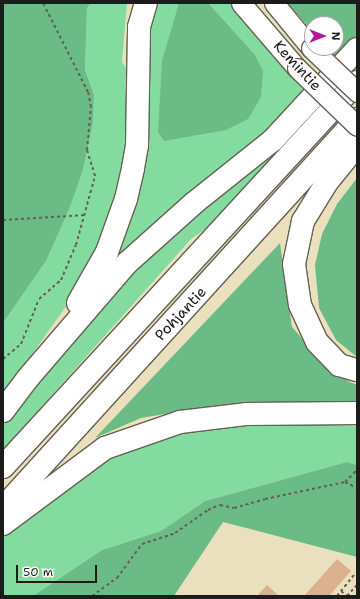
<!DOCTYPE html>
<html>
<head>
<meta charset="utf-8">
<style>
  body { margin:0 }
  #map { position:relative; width:360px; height:599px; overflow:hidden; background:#ebe0bd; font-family:"Shantell Sans",sans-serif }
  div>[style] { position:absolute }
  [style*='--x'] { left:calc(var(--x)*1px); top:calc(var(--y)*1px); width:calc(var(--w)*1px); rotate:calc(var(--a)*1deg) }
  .green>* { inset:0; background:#84db9f }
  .forest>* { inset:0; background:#6bbb86 }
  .building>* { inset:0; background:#dcb18f }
  .path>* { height:2px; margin-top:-1px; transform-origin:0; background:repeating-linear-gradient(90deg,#646154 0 3px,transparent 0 6px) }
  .roads { filter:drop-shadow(1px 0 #646154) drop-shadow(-1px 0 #646154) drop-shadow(0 1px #646154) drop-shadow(0 -1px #646154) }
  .major>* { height:19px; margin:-9.5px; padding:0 9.5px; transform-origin:9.5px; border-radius:9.5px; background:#fff }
  .highway>* { height:22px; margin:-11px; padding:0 11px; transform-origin:11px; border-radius:11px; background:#fff }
  .bridges { filter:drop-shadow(1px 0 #646154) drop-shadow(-1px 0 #646154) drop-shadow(0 1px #646154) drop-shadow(0 -1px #646154) }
  .major-bridge>* { height:19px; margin:-9.5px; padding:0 9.5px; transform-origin:9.5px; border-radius:9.5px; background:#fff }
  span { translate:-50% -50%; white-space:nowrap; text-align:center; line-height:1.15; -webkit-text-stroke:3.5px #fff; paint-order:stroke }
  .street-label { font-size:15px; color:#1c1c1c }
  .frame { position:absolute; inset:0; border:4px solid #1c1c1c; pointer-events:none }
  .north { position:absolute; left:304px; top:16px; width:40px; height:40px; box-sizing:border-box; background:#fff; border:1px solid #a4a4a4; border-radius:50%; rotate:90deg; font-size:11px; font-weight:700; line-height:16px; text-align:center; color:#1c1c1c }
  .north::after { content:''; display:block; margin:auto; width:14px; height:18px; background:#b5179e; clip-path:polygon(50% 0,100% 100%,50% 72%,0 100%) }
  .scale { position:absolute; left:16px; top:565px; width:81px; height:18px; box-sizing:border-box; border:2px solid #1c1c1c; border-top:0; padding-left:5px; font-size:12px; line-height:14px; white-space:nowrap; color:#1c1c1c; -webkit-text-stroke:3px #fff; paint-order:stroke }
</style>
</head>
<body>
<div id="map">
  <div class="green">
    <div style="clip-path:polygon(91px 3px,127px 3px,122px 62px,129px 72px,132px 99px,120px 198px,82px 284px,3px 395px,3px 323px,46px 261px,83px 170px,93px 123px,94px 95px,85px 70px,87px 8px)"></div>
    <div style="clip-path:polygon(151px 3px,230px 3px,309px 93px,88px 295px,110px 253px)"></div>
    <div style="clip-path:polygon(319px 105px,206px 229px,192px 238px,3px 450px,3px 423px,100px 299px)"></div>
    <div style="clip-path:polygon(357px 419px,357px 465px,347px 462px,205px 501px,161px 531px,102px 550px,33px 596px,3px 596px,3px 535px,54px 490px,108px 456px,181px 430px,246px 420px)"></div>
  </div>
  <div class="forest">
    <div style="clip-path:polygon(3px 3px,91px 3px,87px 8px,85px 70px,94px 95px,93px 123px,83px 170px,69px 209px,46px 261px,3px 323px)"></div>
    <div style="clip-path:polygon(179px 3px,208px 3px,255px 55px,263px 71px,261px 97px,248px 119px,226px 130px,164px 141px,158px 132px,162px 61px)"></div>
    <div style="clip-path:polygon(288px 3px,357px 3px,357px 37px,336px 61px,326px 48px,336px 48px,336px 24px,312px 24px,312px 31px)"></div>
    <div style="clip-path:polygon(357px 178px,357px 357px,336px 340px,319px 308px,315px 265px,322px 234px,337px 204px)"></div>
    <div style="clip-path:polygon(280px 243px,292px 327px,321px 360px,348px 381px,357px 385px,357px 407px,207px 407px,141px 418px,95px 438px)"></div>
    <div style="clip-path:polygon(347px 462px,357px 465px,357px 557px,223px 522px,174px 596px,33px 596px,102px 550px,161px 531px,205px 501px)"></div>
  </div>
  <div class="building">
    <div style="clip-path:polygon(337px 559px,351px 571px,329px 596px,304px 596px)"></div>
    <div style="clip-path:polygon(267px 585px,279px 596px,257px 596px)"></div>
  </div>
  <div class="path">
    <div style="--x:3;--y:220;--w:83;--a:-3.4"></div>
    <div style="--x:3;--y:359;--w:23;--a:-40"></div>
    <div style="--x:21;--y:344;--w:48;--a:-68.2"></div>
    <div style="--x:39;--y:299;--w:29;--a:-41"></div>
    <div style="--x:61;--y:280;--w:38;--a:-67"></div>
    <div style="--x:76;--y:245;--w:72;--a:-74.6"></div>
    <div style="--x:95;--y:176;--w:27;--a:-107"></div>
    <div style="--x:87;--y:150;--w:43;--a:-84.7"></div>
    <div style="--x:91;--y:107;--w:15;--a:-101"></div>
    <div style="--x:88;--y:92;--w:100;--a:-116.8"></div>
    <div style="--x:345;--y:482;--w:13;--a:27"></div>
    <div style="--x:341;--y:591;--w:8;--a:40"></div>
    <div style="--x:92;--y:596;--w:31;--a:-36"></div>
    <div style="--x:117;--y:578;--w:42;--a:-53.7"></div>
    <div style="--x:142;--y:544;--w:35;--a:-18"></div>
    <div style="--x:175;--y:533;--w:40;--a:-34.9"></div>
    <div style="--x:208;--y:510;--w:13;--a:-23"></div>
    <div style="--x:220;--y:505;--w:14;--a:12"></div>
    <div style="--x:234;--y:508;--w:32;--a:-16"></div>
    <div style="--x:265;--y:499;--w:82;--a:-12"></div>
    <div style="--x:345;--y:482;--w:17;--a:-45"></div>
    <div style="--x:337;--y:596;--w:28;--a:-51"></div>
    <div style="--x:347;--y:596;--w:15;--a:-48"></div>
  </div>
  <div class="roads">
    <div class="major">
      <div style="--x:241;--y:3;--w:86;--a:49.3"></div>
      <div style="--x:274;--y:3;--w:58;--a:50.6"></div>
    </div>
    <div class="highway">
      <div style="--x:357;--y:145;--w:48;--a:129"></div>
      <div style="--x:327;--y:182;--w:46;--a:121.6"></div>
      <div style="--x:303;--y:221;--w:44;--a:101.8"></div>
      <div style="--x:294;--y:264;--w:41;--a:81.7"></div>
      <div style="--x:300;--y:305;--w:41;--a:65.3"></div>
      <div style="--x:317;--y:342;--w:32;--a:46"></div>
      <div style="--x:339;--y:365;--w:19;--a:16"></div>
      <div style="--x:78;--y:303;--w:59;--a:-60.4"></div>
      <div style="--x:107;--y:252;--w:56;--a:-70.3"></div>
      <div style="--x:126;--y:199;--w:32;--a:-77"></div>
      <div style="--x:133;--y:168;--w:23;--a:-80"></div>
      <div style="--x:137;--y:145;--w:118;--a:-89"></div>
      <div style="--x:139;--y:27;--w:25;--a:-74"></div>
      <div style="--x:3;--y:411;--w:41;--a:-52.9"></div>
      <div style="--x:28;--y:378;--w:152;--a:-49.3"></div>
      <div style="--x:127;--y:263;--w:90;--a:-41.8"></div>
      <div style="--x:194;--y:203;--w:101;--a:-38.6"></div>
      <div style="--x:273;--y:140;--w:124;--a:-47.3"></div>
      <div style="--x:3;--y:467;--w:523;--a:-47.4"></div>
      <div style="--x:3;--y:508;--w:526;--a:-47.7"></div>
      <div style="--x:3;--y:524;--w:127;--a:-36.7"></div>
      <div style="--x:105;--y:448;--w:79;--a:-19.1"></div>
      <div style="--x:180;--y:422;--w:66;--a:-6.9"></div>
      <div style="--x:246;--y:414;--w:111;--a:-0.5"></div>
    </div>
  </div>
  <div class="bridges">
    <div class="major-bridge">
      <div style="--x:311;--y:48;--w:64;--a:43.7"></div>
      <div style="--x:297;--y:68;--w:83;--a:44"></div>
    </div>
  </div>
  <div class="street-label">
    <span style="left:297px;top:66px;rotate:47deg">Kemintie</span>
    <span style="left:181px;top:314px;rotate:-47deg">Pohjantie</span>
  </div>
  <div class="frame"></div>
  <div class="north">N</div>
  <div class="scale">50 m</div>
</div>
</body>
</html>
